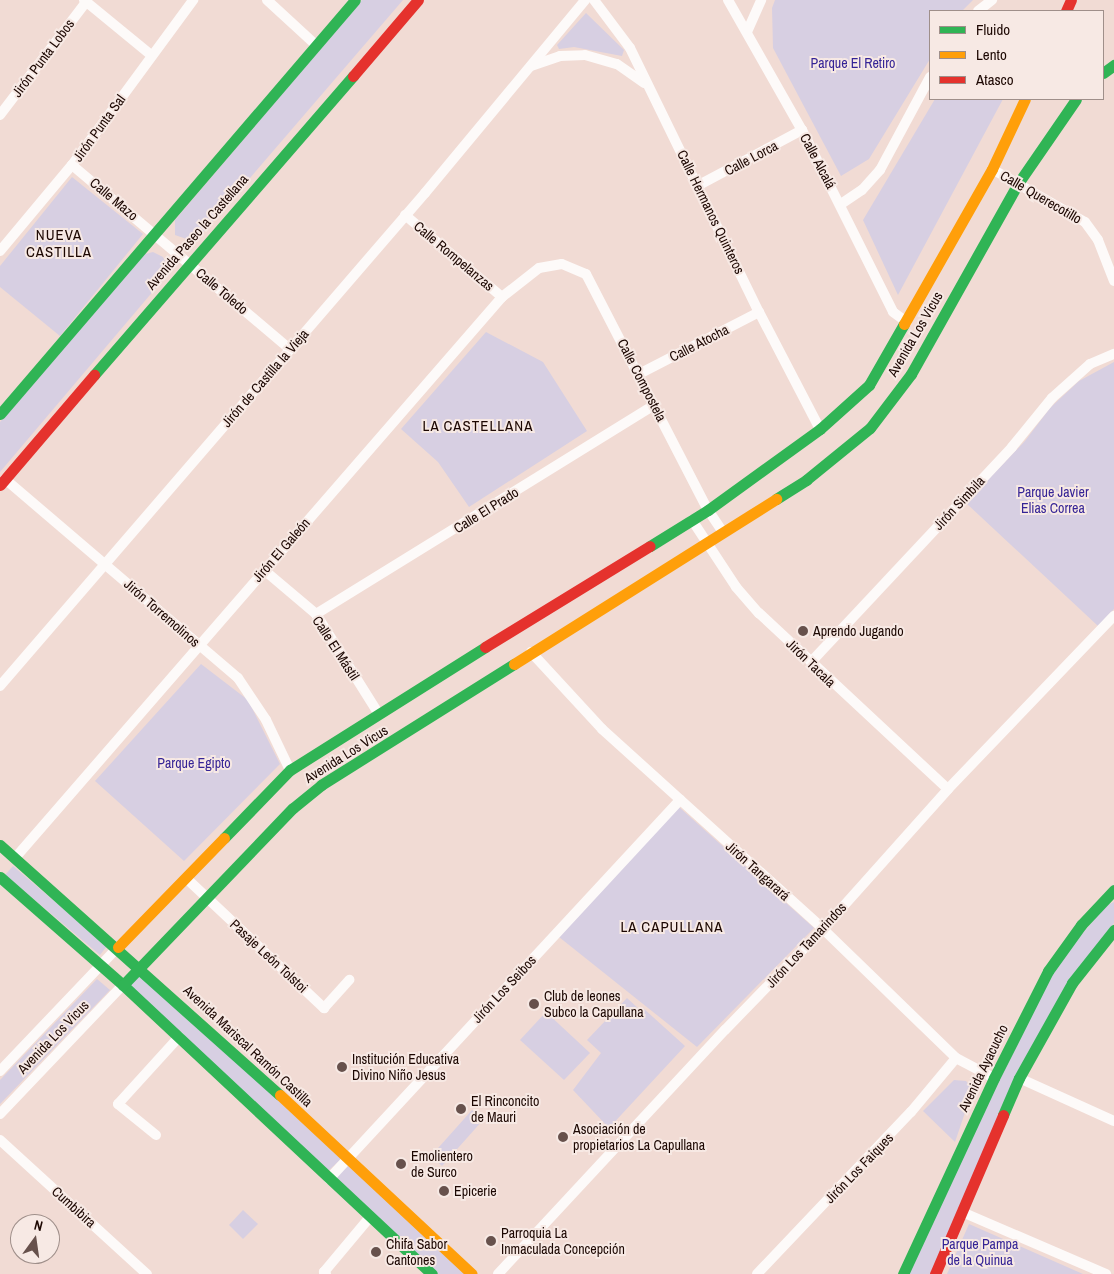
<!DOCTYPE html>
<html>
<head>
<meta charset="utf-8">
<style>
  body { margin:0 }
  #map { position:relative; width:1114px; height:1274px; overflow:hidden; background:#f1dbd4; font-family:"Archivo Narrow",sans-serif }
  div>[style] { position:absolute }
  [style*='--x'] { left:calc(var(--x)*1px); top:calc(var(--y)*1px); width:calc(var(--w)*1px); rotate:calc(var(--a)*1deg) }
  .green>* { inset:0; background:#d7cfe2 }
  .street>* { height:10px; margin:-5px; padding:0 5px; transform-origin:5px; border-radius:5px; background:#fdfaf9 }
  .fast>* { height:11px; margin:-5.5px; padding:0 5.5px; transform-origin:5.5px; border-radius:5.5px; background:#30b455 }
  .slow>* { height:11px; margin:-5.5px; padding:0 5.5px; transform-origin:5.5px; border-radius:5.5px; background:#ff9f0a }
  .jam>* { height:11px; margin:-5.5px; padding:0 5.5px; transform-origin:5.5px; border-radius:5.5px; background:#e5322d }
  .dots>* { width:14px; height:14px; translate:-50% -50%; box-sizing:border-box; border:2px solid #f7e9e4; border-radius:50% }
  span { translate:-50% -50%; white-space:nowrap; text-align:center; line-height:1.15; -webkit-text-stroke:4px #f7e9e4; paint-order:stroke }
  .street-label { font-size:14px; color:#1c0702 }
  .park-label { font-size:14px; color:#352496 }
  .poi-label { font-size:14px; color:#1c0702 }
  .left { translate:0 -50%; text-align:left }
  .neighbourhood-label { font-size:15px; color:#1c0702; letter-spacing:1px }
  .legend { position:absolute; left:929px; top:10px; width:175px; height:90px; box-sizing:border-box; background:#f7e9e4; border:1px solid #9f8f8a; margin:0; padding:6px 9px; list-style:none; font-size:15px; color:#1c0702 }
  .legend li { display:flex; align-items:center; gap:10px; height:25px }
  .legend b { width:25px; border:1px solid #9f8f8a }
  .north { position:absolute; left:10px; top:1214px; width:50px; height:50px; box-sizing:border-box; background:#f7e9e4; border:1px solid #9f8f8a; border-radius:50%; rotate:14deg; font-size:14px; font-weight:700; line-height:20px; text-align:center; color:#1c0702 }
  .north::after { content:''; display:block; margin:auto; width:18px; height:22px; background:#67514c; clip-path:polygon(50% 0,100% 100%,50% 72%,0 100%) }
</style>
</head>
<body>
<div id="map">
  <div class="green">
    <div style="clip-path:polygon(362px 0,403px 0,195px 242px,175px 235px,175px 220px)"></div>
    <div style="clip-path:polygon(775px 0,973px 0,962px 11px,930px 11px,930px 59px,869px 159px,841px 176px,773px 48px,772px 8px)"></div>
    <div style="clip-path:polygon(586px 13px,624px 50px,622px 56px,574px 47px,559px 49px,557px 45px)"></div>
    <div style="clip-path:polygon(935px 99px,1003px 99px,898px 295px,863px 220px)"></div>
    <div style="clip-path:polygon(72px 177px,143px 234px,60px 336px,0 287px,0 266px)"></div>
    <div style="clip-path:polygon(153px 252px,163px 257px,167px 266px,166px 276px,0 472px,0 422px,145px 254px)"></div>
    <div style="clip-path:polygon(486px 332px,543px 362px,587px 431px,469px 507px,438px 462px,401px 429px)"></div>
    <div style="clip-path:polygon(1114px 362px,1114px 609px,1098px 626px,966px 503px,1025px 441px,1050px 408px,1079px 381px)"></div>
    <div style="clip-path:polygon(201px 664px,248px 700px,280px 764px,184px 861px,95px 781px)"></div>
    <div style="clip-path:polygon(679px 807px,814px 928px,697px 1047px,559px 937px)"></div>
    <div style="clip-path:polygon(13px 866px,107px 946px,100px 955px,5px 875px)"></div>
    <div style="clip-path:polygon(1114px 902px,1114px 923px,1070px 981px,932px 1274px,909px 1274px,999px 1075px,1057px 963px,1107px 905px)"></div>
    <div style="clip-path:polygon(141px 973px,341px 1159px,328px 1171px,129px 985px)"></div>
    <div style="clip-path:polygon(97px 979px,110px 990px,0 1104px,0 1080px)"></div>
    <div style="clip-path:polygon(627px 998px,640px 1010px,643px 1008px,685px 1046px,609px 1128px,573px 1090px,601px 1053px,587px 1040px)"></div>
    <div style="clip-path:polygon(546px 1012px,590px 1053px,564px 1080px,520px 1040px)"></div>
    <div style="clip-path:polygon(954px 1080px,966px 1081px,973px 1089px,955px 1142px,923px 1111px)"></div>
    <div style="clip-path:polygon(472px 1110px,483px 1120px,442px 1166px,431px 1156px)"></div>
    <div style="clip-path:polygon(347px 1165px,466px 1274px,438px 1274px,335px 1178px)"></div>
    <div style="clip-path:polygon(243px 1210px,258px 1224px,243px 1239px,229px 1225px)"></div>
    <div style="clip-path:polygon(969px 1224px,1083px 1274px,947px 1274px)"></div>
  </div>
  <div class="street">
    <div style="--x:84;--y:0;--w:87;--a:39.4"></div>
    <div style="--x:267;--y:0;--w:67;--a:42.6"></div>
    <div style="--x:594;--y:0;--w:60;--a:53.1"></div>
    <div style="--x:630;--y:48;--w:294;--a:64"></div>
    <div style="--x:759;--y:312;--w:132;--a:62.5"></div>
    <div style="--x:728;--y:0;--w:150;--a:60.4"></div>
    <div style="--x:802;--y:130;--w:203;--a:63.4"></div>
    <div style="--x:893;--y:312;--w:17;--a:36"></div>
    <div style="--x:978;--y:11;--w:18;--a:-38"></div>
    <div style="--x:747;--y:32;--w:35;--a:-66"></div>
    <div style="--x:531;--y:66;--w:31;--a:-19"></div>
    <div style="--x:560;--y:56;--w:25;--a:-2"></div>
    <div style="--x:585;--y:55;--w:33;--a:16"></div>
    <div style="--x:617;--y:64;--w:33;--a:35"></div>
    <div style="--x:0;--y:115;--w:142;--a:-52.7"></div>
    <div style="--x:72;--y:165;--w:285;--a:40.2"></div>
    <div style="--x:992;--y:169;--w:107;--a:29.7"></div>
    <div style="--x:1085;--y:222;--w:22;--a:54"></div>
    <div style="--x:1098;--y:240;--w:44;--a:68.7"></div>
    <div style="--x:699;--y:185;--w:117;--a:-28.1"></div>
    <div style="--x:841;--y:204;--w:25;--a:-34"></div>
    <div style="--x:862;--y:190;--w:27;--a:-48"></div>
    <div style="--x:880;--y:170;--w:106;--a:-61.7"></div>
    <div style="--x:405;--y:215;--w:127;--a:40.2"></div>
    <div style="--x:0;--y:251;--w:112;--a:-50.1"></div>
    <div style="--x:72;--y:165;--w:205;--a:-53.7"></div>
    <div style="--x:639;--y:374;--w:135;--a:-27.3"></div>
    <div style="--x:5;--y:479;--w:306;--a:40.5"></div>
    <div style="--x:238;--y:678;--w:50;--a:56.3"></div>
    <div style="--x:266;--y:720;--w:55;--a:64.4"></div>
    <div style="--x:692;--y:520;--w:80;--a:56.7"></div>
    <div style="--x:736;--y:587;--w:35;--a:49"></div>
    <div style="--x:759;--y:613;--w:258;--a:43"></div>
    <div style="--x:264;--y:570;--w:68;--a:40.2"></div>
    <div style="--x:316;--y:614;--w:117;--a:57.9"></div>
    <div style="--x:316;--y:614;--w:398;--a:-31.7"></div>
    <div style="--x:531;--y:652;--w:105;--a:47.3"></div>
    <div style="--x:602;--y:729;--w:298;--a:42.1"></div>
    <div style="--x:823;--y:929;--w:185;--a:44.1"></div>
    <div style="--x:956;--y:1058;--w:43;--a:27.8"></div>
    <div style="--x:811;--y:662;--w:294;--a:-46.9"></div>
    <div style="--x:1012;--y:447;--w:63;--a:-50.8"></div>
    <div style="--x:1052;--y:398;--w:51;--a:-41.8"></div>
    <div style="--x:1090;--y:364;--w:26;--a:-23"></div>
    <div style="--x:0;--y:686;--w:651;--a:-49.24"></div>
    <div style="--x:425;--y:193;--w:251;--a:-50.3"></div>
    <div style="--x:15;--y:858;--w:743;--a:-49.04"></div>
    <div style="--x:502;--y:297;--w:47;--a:-38.1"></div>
    <div style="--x:539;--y:268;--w:23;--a:-10"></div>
    <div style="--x:562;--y:264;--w:26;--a:23"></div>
    <div style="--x:586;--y:274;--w:266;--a:62.7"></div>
    <div style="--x:708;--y:510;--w:25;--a:56"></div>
    <div style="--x:186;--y:878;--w:190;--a:43.3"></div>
    <div style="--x:324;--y:1008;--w:38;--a:-48"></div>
    <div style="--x:0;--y:1071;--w:171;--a:-46.4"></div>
    <div style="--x:1019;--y:1078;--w:104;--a:24.4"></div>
    <div style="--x:0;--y:1114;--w:178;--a:-46.4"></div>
    <div style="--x:156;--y:1135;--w:49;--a:-140.8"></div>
    <div style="--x:118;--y:1104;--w:91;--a:-47.7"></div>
    <div style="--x:0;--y:1140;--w:199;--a:42.4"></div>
    <div style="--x:329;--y:1179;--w:517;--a:-47.2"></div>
    <div style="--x:962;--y:1212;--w:157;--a:23.3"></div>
    <div style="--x:326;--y:1274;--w:3;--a:-135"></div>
    <div style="--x:324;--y:1272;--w:72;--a:-50.1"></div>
    <div style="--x:498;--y:1274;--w:333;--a:-47.1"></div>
    <div style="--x:725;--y:1030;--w:141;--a:-45.9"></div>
    <div style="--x:823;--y:929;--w:188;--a:-48.2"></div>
    <div style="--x:948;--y:789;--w:240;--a:-46.2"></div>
    <div style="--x:757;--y:1274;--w:224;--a:-46.5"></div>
    <div style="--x:911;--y:1112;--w:70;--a:-50.2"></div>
  </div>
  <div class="fast">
    <div style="--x:1103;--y:73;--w:14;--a:-36"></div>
    <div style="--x:94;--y:375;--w:396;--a:-49.1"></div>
    <div style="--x:0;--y:414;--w:545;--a:-49.39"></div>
    <div style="--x:776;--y:499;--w:36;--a:-32"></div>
    <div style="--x:806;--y:480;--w:82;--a:-39.1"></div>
    <div style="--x:870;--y:428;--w:68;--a:-52.8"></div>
    <div style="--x:911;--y:374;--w:217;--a:-60.7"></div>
    <div style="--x:1017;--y:185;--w:104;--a:-55.5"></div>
    <div style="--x:650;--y:546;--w:68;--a:-31.8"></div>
    <div style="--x:708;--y:510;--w:138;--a:-35.9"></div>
    <div style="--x:820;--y:429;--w:66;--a:-41.9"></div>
    <div style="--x:869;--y:385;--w:70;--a:-60.2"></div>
    <div style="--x:224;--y:838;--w:95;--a:-45.9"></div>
    <div style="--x:290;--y:770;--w:231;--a:-32.2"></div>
    <div style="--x:0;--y:845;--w:375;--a:41.8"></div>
    <div style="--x:0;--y:877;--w:164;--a:41.3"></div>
    <div style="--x:123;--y:985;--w:423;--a:43.1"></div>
    <div style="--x:123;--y:985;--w:245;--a:-46.2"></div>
    <div style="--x:293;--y:808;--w:36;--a:-39"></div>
    <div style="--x:321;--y:785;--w:228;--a:-32.1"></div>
    <div style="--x:1003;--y:1115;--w:40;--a:-66.6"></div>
    <div style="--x:1019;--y:1078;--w:109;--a:-60.8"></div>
    <div style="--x:1072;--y:983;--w:68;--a:-51.6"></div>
    <div style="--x:903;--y:1274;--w:216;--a:-65.1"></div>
    <div style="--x:994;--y:1078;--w:120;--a:-63.2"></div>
    <div style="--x:1048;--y:971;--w:57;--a:-54.3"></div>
    <div style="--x:1081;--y:925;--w:48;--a:-46.7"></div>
  </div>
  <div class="slow">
    <div style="--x:904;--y:324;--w:178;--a:-60.4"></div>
    <div style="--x:992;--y:169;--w:77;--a:-64.8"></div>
    <div style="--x:514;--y:664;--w:310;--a:-32.2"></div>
    <div style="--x:118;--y:947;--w:152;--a:-45.8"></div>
    <div style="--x:280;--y:1095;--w:262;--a:43"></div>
  </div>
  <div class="jam">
    <div style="--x:1066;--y:11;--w:12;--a:-66"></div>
    <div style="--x:353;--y:76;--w:100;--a:-49.5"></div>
    <div style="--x:0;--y:485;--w:145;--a:-49.5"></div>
    <div style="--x:485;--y:647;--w:193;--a:-31.5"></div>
    <div style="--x:935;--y:1274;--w:173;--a:-66.8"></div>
  </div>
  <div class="dots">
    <div style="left:803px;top:631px;background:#67514c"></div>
    <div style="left:534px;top:1004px;background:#67514c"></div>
    <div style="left:342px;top:1067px;background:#67514c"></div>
    <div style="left:461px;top:1109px;background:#67514c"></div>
    <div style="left:563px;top:1137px;background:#67514c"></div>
    <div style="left:401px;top:1164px;background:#67514c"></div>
    <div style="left:444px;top:1191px;background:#67514c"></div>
    <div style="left:491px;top:1241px;background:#67514c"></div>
    <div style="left:376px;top:1252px;background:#67514c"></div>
  </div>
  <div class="street-label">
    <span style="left:43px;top:58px;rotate:-53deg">Jirón Punta Lobos</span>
    <span style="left:99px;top:128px;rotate:-54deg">Jirón Punta Sal</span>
    <span style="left:751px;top:158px;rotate:-28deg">Calle Lorca</span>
    <span style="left:818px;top:161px;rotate:62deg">Calle Alcalá</span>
    <span style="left:1041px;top:197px;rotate:30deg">Calle Querecotillo</span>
    <span style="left:114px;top:199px;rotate:40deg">Calle Mazo</span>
    <span style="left:711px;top:212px;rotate:64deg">Calle Hermanos Quinteros</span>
    <span style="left:197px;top:232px;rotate:-49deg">Avenida Paseo la Castellana</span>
    <span style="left:454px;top:256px;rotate:40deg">Calle Rompelanzas</span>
    <span style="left:222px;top:291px;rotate:40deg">Calle Toledo</span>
    <span style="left:915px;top:334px;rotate:-60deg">Avenida Los Vicus</span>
    <span style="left:699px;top:343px;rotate:-27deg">Calle Atocha</span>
    <span style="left:265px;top:378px;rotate:-49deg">Jirón de Castilla la Vieja</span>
    <span style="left:642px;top:380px;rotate:63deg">Calle Compostela</span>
    <span style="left:959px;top:503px;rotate:-47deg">Jirón Simbila</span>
    <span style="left:486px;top:510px;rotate:-32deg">Calle El Prado</span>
    <span style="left:281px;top:550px;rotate:-49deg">Jirón El Galeón</span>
    <span style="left:162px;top:613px;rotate:41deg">Jirón Torremolinos</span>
    <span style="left:336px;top:648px;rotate:57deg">Calle El Mástil</span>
    <span style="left:811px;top:663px;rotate:44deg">Jirón Tacala</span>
    <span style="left:346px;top:754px;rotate:-32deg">Avenida Los Vicus</span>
    <span style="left:758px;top:871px;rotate:42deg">Jirón Tangarará</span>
    <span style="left:806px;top:945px;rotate:-47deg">Jirón Los Tamarindos</span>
    <span style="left:269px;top:956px;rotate:43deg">Pasaje León Tolstoi</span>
    <span style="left:504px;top:989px;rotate:-47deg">Jirón Los Seibos</span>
    <span style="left:53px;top:1037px;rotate:-46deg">Avenida Los Vicus</span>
    <span style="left:248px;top:1046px;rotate:43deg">Avenida Mariscal Ramón Castilla</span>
    <span style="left:983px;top:1068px;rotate:-64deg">Avenida Ayacucho</span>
    <span style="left:859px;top:1168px;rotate:-46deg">Jirón Los Faiques</span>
    <span style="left:74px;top:1207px;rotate:42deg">Cumbibira</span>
  </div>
  <div class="park-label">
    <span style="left:853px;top:63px">Parque El Retiro</span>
    <span style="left:1053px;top:500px">Parque Javier<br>Elias Correa</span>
    <span style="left:194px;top:763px">Parque Egipto</span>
    <span style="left:980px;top:1252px">Parque Pampa<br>de la Quinua</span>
  </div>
  <div class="poi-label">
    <span class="left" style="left:813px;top:631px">Aprendo Jugando</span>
    <span class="left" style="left:544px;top:1004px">Club de leones<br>Subco la Capullana</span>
    <span class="left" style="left:352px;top:1067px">Institución Educativa<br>Divino Niño Jesus</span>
    <span class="left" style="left:471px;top:1109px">El Rinconcito<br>de Mauri</span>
    <span class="left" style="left:573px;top:1137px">Asociación de<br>propietarios La Capullana</span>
    <span class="left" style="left:411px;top:1164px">Emolientero<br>de Surco</span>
    <span class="left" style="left:454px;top:1191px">Epicerie</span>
    <span class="left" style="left:501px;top:1241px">Parroquia La<br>Inmaculada Concepción</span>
    <span class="left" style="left:386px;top:1252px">Chifa Sabor<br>Cantones</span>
  </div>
  <div class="neighbourhood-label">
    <span style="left:59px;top:243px">NUEVA<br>CASTILLA</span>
    <span style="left:478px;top:426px">LA CASTELLANA</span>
    <span style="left:672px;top:927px">LA CAPULLANA</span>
  </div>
  <ul class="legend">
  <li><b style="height:6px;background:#30b455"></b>Fluido</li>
  <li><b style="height:6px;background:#ff9f0a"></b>Lento</li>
  <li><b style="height:6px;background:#e5322d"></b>Atasco</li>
  </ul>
  <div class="north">N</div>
</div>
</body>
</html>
